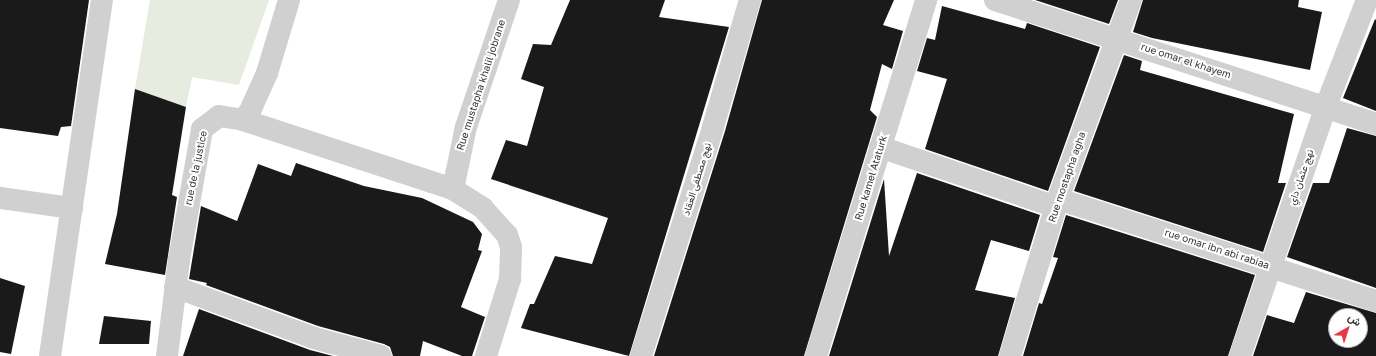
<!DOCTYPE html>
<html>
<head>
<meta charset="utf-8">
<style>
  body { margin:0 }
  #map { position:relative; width:1376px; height:356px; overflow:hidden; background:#fff; font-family:"Golos Text",Vazirmatn,sans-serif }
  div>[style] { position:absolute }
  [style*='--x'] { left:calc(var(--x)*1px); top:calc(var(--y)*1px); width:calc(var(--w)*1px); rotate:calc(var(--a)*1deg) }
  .green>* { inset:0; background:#e6ecdf }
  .building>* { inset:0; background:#1a1a1a }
  .street>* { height:22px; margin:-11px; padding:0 11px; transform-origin:11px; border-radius:11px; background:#d0d0d0 }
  span { translate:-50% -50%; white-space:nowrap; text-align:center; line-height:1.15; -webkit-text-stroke:4px #fff; paint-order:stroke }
  .street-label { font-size:10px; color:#333 }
  .north { position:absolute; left:1328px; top:308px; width:40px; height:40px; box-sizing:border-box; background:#fff; border:1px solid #adadad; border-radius:50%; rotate:39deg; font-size:11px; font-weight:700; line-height:16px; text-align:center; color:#333 }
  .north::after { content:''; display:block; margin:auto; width:14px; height:18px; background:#e63946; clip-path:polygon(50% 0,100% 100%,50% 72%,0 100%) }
</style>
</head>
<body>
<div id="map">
  <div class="green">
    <div style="clip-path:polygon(150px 0,269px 0,239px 85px,192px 77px,186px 107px,135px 89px)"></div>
  </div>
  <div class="building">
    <div style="clip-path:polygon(0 0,89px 0,71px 126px,61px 127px,58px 136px,0 128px)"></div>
    <div style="clip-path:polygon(570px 0,665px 0,659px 17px,729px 27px,629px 356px,521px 328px,530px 304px,534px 304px,555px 256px,592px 264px,608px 218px,491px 179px,506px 140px,527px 146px,544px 87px,521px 79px,533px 44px,551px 45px)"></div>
    <div style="clip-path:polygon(762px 0,894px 0,883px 25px,903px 31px,892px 69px,882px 64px,870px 110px,877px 117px,804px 356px,654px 356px,725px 131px)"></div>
    <div style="clip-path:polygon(1035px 0,1118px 0,1109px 24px)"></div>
    <div style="clip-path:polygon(1143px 0,1299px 0,1298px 7px,1322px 12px,1310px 70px,1152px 38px,1133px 32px)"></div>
    <div style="clip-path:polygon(942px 6px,1025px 29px,1027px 23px,1100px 47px,1048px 191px,925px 149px,947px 79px,917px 71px,927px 38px,935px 40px)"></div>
    <div style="clip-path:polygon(1375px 19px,1376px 20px,1376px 111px,1343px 98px)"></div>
    <div style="clip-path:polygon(1124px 55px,1142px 61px,1140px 70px,1294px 114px,1278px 183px,1286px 183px,1263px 252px,1074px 191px)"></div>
    <div style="clip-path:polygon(135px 89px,186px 107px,172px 195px,177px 197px,165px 275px,105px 264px,117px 214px)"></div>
    <div style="clip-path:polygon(1347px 128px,1376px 136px,1376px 288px,1287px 257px,1313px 183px,1329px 183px)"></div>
    <div style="clip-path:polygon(296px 163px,364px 186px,422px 198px,473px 222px,482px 234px,478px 250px,482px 251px,461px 307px,485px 317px,472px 356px,462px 356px,423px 341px,420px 356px,393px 356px,390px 347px,384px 344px,318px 326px,206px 285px,207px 283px,189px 279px,201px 206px,237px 221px,258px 164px,291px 176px)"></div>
    <div style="clip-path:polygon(917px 173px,1040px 215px,1029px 251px,991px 240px,975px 290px,1015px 298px,998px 356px,829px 356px,884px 179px,889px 256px)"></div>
    <div style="clip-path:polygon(1066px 215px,1255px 275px,1228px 356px,1023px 356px,1039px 303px,1042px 304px,1058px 258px,1053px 257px)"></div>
    <div style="clip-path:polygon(0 278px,25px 286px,11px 354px,0 352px)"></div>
    <div style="clip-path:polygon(evenodd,1306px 292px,1376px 313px,1376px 356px,1253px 356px,1267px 315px,1294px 323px,1306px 292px,1336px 316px,1360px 316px,1360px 340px,1336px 340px,1336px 316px)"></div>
    <div style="clip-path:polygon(199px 309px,310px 350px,333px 356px,183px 356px)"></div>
    <div style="clip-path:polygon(104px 316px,151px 321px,149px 344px,99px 344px)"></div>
  </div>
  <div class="street">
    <div style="--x:995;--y:0;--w:401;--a:18"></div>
    <div style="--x:243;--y:120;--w:221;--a:18.2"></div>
    <div style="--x:880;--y:147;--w:186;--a:18.8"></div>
    <div style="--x:0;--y:198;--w:73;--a:7.9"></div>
    <div style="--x:1058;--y:199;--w:334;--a:17.8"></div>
    <div style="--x:175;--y:287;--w:148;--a:20.1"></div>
    <div style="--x:314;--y:338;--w:69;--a:15"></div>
    <div style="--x:50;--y:356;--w:360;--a:-81.7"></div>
    <div style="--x:167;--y:356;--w:97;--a:-82.9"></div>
    <div style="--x:179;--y:260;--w:133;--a:-80"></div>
    <div style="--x:202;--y:129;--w:21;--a:-37"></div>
    <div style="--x:219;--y:116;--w:24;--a:9"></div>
    <div style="--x:243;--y:120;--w:11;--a:-52"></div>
    <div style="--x:250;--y:111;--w:42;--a:-65.9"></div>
    <div style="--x:267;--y:73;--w:76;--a:-73.2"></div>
    <div style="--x:486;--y:356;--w:81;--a:-72.7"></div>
    <div style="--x:510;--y:279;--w:32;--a:-88"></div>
    <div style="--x:511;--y:247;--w:13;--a:-108"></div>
    <div style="--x:507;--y:235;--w:36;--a:-132"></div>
    <div style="--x:483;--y:208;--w:36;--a:-148"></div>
    <div style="--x:453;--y:189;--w:63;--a:-78.2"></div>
    <div style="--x:466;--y:127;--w:134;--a:-71.3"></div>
    <div style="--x:641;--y:356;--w:240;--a:-72.5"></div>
    <div style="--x:713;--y:127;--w:132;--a:-73.8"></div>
    <div style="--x:816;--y:356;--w:373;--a:-72.8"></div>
    <div style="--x:1010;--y:356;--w:164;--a:-73"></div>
    <div style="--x:1058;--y:199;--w:212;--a:-69.9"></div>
    <div style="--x:1240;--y:356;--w:264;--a:-71"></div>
    <div style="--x:1326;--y:106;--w:114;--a:-68.9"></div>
  </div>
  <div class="street-label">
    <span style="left:1186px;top:61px;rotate:18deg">rue omar el khayem</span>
    <span style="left:481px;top:85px;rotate:-72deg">Rue mustapha khalil jobrane</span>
    <span style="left:196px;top:168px;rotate:-78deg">rue de la justice</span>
    <span style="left:1067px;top:177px;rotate:-71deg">Rue mostapha agha</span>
    <span style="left:1301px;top:177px;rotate:-71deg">نهج عثمان داي</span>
    <span style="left:871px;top:178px;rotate:-73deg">Rue kamel Ataturk</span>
    <span style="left:697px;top:179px;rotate:-73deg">نهج مصطفى العقاد</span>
    <span style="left:1217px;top:249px;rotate:18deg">rue omar ibn abi rabiaa</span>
  </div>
  <div class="north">ش</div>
</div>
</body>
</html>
